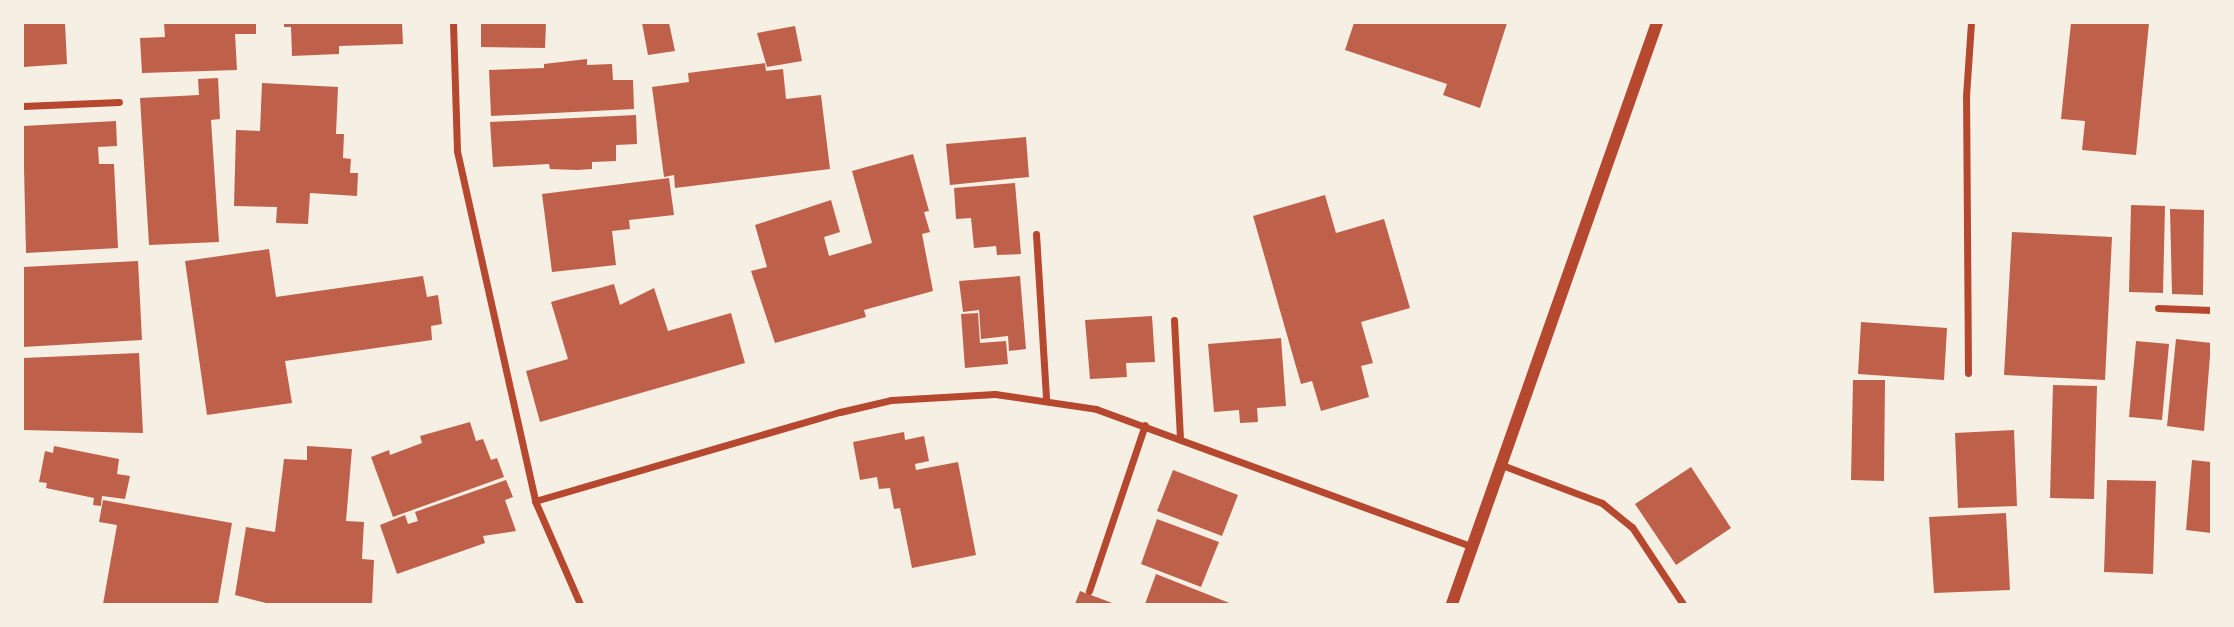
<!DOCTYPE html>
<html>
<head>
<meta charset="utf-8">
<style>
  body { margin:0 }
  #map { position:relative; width:2234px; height:627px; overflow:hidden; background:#f6efe4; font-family:"Public Sans",sans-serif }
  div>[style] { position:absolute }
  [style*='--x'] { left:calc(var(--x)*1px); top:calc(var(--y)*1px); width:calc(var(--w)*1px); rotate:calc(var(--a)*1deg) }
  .building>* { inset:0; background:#bf614a }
  .minor>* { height:7px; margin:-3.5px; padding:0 3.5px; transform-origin:3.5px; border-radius:3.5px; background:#b5482f }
  .tertiary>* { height:12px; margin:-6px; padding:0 6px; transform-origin:6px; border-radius:6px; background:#b5482f }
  span { translate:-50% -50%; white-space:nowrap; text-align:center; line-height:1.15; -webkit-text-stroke:5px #f6efe4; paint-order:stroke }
  .frame { position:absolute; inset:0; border:24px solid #f6efe4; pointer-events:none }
</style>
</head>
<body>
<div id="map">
  <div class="building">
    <div style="clip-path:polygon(23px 23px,65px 23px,67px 64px,23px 67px)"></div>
    <div style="clip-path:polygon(164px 23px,256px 23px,256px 34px,235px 34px,237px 70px,142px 73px,140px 38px,165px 37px)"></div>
    <div style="clip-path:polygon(284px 23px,402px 23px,403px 44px,339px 46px,339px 54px,292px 56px,291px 27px,284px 27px)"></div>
    <div style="clip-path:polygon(481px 23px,546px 23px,545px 48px,481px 47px)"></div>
    <div style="clip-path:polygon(642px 23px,669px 23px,675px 51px,648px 55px)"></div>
    <div style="clip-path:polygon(1354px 23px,1507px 23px,1480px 108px,1443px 95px,1447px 84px,1345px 50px)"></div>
    <div style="clip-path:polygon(2071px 23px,2149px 23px,2136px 155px,2082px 150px,2085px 121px,2061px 119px)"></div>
    <div style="clip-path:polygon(795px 26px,802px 61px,767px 67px,757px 33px)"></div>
    <div style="clip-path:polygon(587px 59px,587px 65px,612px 64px,613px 80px,633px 80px,634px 109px,491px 116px,489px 70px,544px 68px,544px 64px)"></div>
    <div style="clip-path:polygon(765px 63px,766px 71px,783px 69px,786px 99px,821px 95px,830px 169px,675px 188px,674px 175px,664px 177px,652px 87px,689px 82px,688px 73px)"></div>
    <div style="clip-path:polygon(218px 78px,220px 119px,211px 120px,219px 242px,149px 245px,140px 98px,199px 95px,198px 79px)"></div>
    <div style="clip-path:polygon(262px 83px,338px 87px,336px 134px,344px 134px,343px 158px,351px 159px,350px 173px,358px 173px,357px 196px,310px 193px,308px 224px,276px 223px,277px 207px,234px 206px,236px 130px,260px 131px)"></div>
    <div style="clip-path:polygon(636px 115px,637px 144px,616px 145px,616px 161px,592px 162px,592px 169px,577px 170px,550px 169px,549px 164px,493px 167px,490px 122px)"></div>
    <div style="clip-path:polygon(116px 121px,117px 146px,98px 147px,99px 164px,114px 164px,118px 248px,26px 253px,23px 126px)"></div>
    <div style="clip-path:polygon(1026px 137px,1029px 177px,950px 185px,946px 144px)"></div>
    <div style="clip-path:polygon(913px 154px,929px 211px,924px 212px,930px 232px,922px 234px,933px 291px,864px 310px,866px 317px,775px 343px,751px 271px,767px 267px,755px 225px,831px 200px,840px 232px,824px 237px,829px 256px,872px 243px,852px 171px)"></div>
    <div style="clip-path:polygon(669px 178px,674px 215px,629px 220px,630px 229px,612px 231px,616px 265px,552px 272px,542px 194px)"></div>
    <div style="clip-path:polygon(1015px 183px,1021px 254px,997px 255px,996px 246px,974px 248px,971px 218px,956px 219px,954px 188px)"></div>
    <div style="clip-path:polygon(1325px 195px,1336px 233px,1384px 219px,1410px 308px,1361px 322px,1373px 363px,1361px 366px,1369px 397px,1321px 411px,1312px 381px,1301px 384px,1253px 216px)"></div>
    <div style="clip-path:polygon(2131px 205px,2165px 206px,2163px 293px,2129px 292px)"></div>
    <div style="clip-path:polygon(2170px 209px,2204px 210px,2203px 295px,2172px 294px)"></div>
    <div style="clip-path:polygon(2012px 232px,2112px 237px,2105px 380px,2004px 375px)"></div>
    <div style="clip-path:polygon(269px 249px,276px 297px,423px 276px,427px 297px,438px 295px,442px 324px,431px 326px,432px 340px,285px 361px,292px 403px,207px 415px,185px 261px)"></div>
    <div style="clip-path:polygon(138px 261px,142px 340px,23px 347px,23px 267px)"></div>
    <div style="clip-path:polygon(1020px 276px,1026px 349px,1009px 351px,1008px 336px,981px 339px,979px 310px,963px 312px,959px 281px)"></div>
    <div style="clip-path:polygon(614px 284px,620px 305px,654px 288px,668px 331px,731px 313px,745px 363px,540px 422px,526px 371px,568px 359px,551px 302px)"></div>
    <div style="clip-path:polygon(978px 313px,980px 343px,1006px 341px,1008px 364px,965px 368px,961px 314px)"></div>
    <div style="clip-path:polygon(1152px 316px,1155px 362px,1126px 363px,1127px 377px,1090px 379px,1085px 320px)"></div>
    <div style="clip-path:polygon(1861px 322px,1947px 328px,1944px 380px,1858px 374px)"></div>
    <div style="clip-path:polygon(1281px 338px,1286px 406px,1257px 408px,1258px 422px,1240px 423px,1239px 410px,1214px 412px,1208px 344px)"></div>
    <div style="clip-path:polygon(2176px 339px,2211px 343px,2204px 431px,2167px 426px)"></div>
    <div style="clip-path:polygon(2136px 341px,2169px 344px,2162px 420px,2129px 417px)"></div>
    <div style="clip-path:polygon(139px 353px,143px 433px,23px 430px,23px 358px)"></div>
    <div style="clip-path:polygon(1853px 380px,1885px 380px,1884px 481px,1851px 480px)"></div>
    <div style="clip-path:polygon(2053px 385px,2097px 386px,2094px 499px,2050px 498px)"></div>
    <div style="clip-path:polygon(470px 422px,476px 441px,483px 439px,491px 460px,497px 458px,504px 477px,393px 517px,371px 457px,389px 450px,390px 455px,422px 443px,420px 436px)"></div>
    <div style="clip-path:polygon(2014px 430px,2017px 506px,1958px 508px,1955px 433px)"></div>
    <div style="clip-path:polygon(904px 432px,905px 440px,924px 436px,929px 461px,915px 464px,916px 470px,958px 462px,976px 555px,912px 568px,900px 508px,894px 509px,890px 488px,879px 489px,877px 477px,860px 480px,853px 442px)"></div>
    <div style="clip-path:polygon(54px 446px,119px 459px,117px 474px,130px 476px,125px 499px,102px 496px,101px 506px,93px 505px,94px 498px,46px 488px,47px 483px,39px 482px,45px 451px,53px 453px)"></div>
    <div style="clip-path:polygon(307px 446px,352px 449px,346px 521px,364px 522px,362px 559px,374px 560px,372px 604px,270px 604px,235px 595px,246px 527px,275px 532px,284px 459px,307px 460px)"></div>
    <div style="clip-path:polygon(2192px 460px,2211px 462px,2211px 533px,2186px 530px)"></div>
    <div style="clip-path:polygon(1691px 467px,1731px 528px,1676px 565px,1635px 504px)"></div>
    <div style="clip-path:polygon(1173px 470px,1238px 495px,1222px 536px,1157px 511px)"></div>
    <div style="clip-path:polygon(506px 480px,513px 497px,505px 500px,516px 531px,483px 536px,485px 543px,397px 574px,380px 525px,405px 515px,408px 524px,418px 521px,415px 512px)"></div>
    <div style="clip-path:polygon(2107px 480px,2156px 481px,2153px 574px,2104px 572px)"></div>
    <div style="clip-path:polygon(103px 500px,232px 523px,218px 604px,103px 604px,117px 525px,99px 522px)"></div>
    <div style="clip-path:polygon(2006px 513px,2010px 590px,1934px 593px,1929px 517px)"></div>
    <div style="clip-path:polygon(1157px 519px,1219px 542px,1201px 587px,1141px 564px)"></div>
    <div style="clip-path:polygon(1156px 574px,1232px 604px,1145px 604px)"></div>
    <div style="clip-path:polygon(1080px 591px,1115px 604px,1075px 604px)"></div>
  </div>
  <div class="minor">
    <div style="--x:453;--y:23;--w:128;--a:88.2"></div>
    <div style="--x:457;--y:151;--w:359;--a:77.4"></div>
    <div style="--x:535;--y:501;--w:112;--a:66.4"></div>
    <div style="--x:23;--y:106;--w:96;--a:-2.4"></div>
    <div style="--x:1036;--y:234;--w:165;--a:86.5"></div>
    <div style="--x:2158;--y:308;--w:53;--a:2.2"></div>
    <div style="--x:1174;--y:320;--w:119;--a:87.1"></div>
    <div style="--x:1968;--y:373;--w:277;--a:-90.4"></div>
    <div style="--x:1966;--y:96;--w:73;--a:-86.1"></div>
    <div style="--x:1502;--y:465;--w:107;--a:20.8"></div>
    <div style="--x:1602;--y:503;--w:38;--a:39"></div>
    <div style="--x:1632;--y:527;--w:92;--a:56.5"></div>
    <div style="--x:535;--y:501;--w:318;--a:-16.3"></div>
    <div style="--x:840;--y:412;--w:52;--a:-13.2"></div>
    <div style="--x:891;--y:400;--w:104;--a:-3.3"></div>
    <div style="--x:995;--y:394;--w:102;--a:8.4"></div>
    <div style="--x:1096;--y:409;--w:401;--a:20.1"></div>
    <div style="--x:1089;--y:591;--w:175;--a:-71.4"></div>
  </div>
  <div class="tertiary">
    <div style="--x:1452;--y:604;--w:616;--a:-70.57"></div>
  </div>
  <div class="frame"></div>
</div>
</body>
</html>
